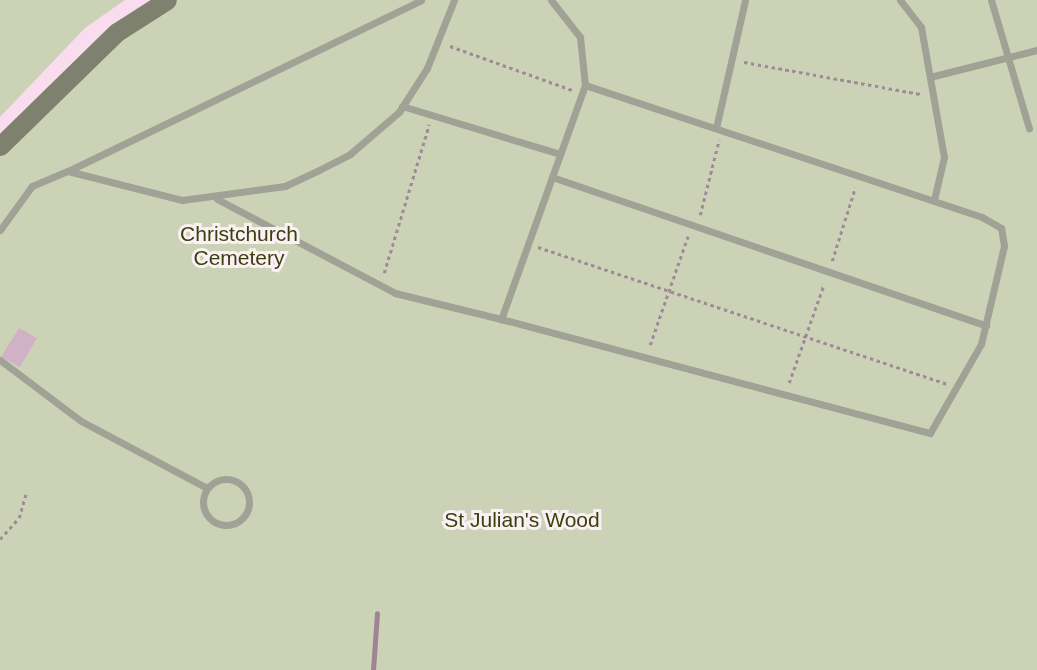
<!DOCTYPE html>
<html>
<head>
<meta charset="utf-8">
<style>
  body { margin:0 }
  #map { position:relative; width:1037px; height:670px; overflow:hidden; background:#fadcef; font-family:Helvetica,sans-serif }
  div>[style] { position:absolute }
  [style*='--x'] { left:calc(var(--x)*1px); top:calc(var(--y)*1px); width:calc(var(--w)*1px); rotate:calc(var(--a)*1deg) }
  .green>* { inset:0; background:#ccd2b6 }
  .stream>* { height:5px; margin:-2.5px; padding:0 2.5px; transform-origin:2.5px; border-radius:2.5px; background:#a18396 }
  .building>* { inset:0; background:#d1b1c5 }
  .path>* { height:2.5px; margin-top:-1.25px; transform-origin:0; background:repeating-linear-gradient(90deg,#a08a98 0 3.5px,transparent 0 7px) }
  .lane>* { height:7px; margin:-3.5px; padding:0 3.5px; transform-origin:3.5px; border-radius:3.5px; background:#9fa294 }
  .lane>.ring { margin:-3.5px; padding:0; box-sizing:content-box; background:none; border:7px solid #9fa294; border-radius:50% }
  .secondary>* { height:19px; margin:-9.5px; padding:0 9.5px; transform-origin:9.5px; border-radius:9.5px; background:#7d816d }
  span { translate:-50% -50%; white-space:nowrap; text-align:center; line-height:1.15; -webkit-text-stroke:6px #fcf0f7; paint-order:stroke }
  .park-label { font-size:21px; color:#3a4108 }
</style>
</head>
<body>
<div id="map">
  <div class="green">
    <div style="clip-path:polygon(0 0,125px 0,85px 28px,0 117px)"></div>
    <div style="clip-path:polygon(167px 0,1037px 0,1037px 670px,0 670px,0 146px)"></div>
  </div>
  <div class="stream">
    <div style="--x:373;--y:670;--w:57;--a:-86"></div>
  </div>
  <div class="building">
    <div style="clip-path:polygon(19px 328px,37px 338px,20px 367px,1px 357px)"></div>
  </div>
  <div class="path">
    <div style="--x:450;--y:46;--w:130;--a:19.8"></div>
    <div style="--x:744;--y:62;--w:179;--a:10.3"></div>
    <div style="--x:700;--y:215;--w:77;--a:-75.8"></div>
    <div style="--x:538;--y:247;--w:431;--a:18.5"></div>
    <div style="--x:832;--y:261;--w:77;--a:-72.5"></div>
    <div style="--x:384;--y:273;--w:155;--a:-73.1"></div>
    <div style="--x:650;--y:345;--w:115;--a:-70.8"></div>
    <div style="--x:789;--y:383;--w:105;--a:-70.5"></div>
    <div style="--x:0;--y:539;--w:28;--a:-48"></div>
    <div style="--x:19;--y:518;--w:25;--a:-74"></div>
  </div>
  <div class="lane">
    <div style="--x:551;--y:0;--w:47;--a:51.9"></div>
    <div style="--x:580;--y:37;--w:48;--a:84.1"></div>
    <div style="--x:585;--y:85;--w:249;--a:109.7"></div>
    <div style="--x:501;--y:319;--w:444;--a:14.9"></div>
    <div style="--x:930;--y:433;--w:103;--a:-60.2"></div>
    <div style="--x:981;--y:344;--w:101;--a:-76.8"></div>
    <div style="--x:1004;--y:246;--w:18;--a:-99"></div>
    <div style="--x:1001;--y:228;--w:22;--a:-150"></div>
    <div style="--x:982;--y:217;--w:418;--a:-161.6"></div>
    <div style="--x:900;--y:0;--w:34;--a:52"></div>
    <div style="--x:921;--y:27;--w:132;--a:80"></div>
    <div style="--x:944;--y:157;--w:44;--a:103.1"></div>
    <div style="--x:991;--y:0;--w:134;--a:73.5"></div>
    <div style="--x:930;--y:77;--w:110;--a:-14.2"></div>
    <div style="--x:402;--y:106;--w:165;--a:16.9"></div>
    <div style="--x:716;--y:128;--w:131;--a:-77.2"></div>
    <div style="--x:68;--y:171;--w:392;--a:-25.8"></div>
    <div style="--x:552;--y:177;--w:459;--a:18.9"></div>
    <div style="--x:217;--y:199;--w:201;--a:27.8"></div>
    <div style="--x:395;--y:293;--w:109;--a:13.8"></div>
    <div style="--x:0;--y:230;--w:54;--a:-54"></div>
    <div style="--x:32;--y:186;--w:39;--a:-23"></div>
    <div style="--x:68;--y:171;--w:118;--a:14.3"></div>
    <div style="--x:182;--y:200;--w:104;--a:-7.7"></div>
    <div style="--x:285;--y:186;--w:38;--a:-25"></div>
    <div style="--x:319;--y:170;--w:35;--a:-27"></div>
    <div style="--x:350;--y:154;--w:65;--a:-40.6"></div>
    <div style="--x:399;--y:112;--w:52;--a:-57.5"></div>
    <div style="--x:427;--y:68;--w:73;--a:-68.3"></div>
    <div style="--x:0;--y:360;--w:101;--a:37"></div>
    <div style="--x:81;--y:421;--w:143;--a:28"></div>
    <div class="ring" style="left:203px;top:479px;width:39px;height:39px"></div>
  </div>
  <div class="secondary">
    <div style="--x:0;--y:146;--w:163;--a:-44.3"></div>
    <div style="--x:117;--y:32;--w:59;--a:-32.6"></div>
  </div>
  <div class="park-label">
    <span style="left:239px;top:246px">Christchurch<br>Cemetery</span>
    <span style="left:522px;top:520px">St Julian's Wood</span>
  </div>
</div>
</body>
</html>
